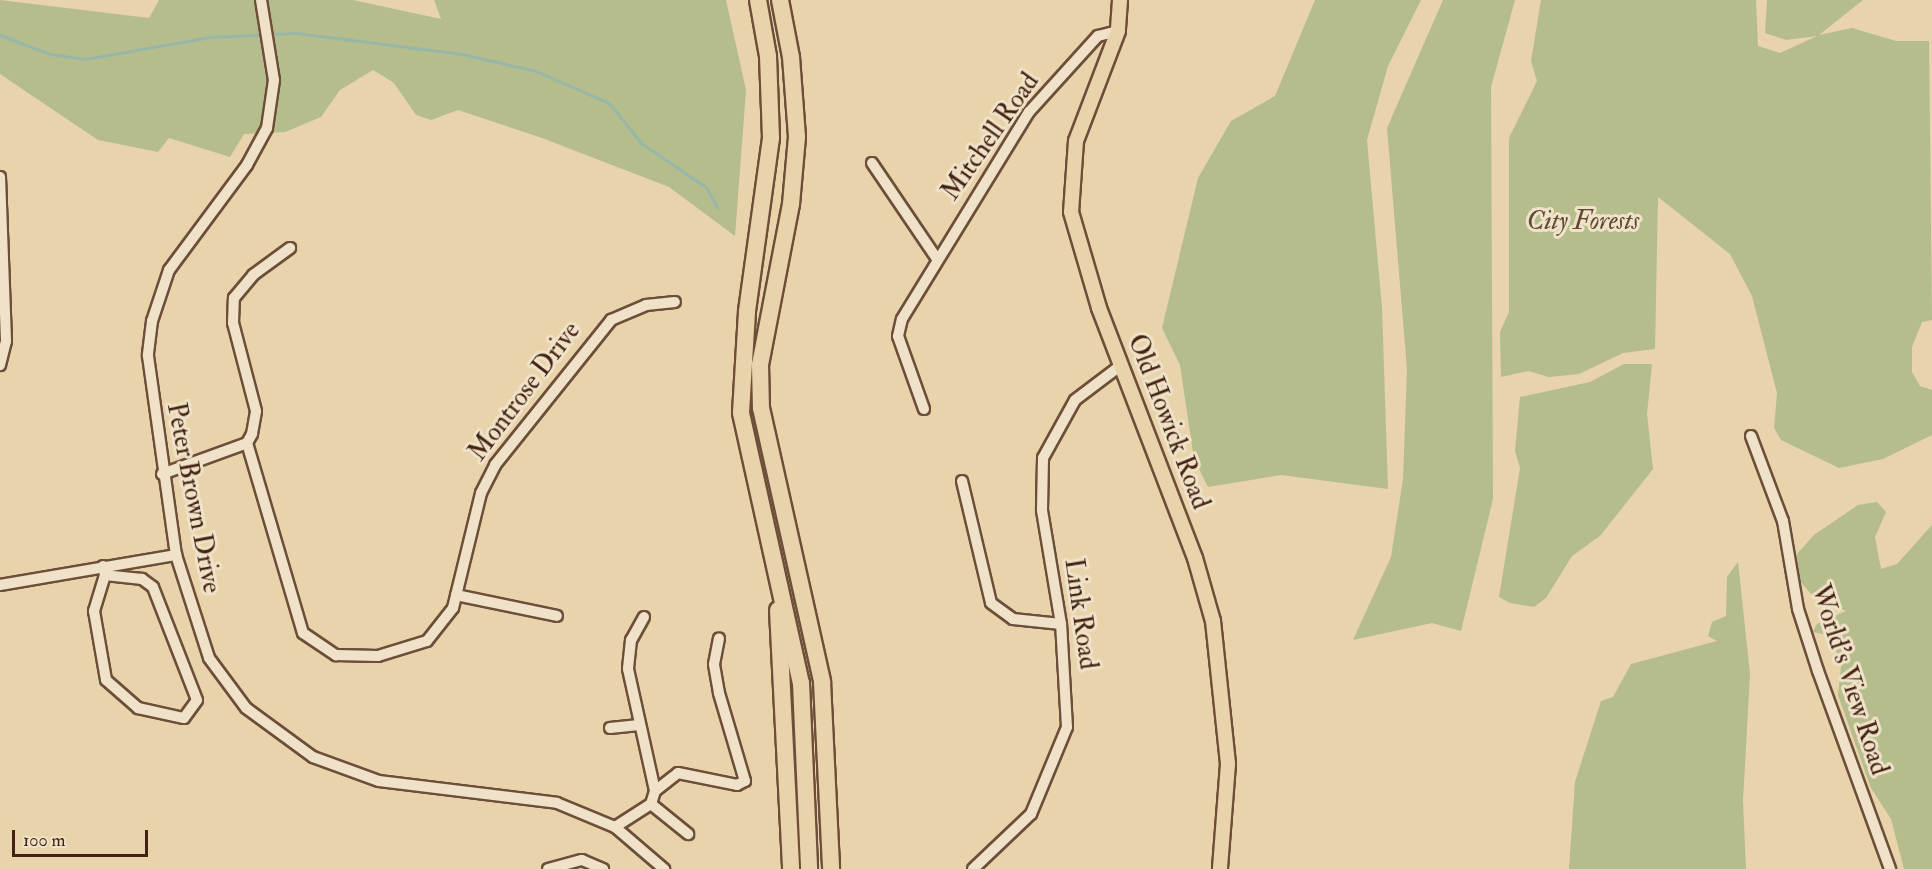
<!DOCTYPE html>
<html>
<head>
<meta charset="utf-8">
<style>
  body { margin:0 }
  #map { position:relative; width:1932px; height:869px; overflow:hidden; background:#e8d3ab; font-family:"IM FELL Double Pica",serif }
  div>[style] { position:absolute }
  [style*='--x'] { left:calc(var(--x)*1px); top:calc(var(--y)*1px); width:calc(var(--w)*1px); rotate:calc(var(--a)*1deg) }
  .green>* { inset:0; background:#b4bd8b }
  .stream>* { height:3px; margin:-1.5px; padding:0 1.5px; transform-origin:1.5px; border-radius:1.5px; background:#97b8a9 }
  .roads { filter:drop-shadow(2px 0 #6c4e39) drop-shadow(-2px 0 #6c4e39) drop-shadow(0 2px #6c4e39) drop-shadow(0 -2px #6c4e39) }
  .minor>* { height:10px; margin:-5px; padding:0 5px; transform-origin:5px; border-radius:5px; background:#f0e2c8 }
  .major>* { height:14px; margin:-7px; padding:0 7px; transform-origin:7px; border-radius:7px; background:#e8d3ab }
  .highway>* { height:16px; margin:-8px; padding:0 8px; transform-origin:8px; border-radius:8px; background:#e8d3ab }
  span { translate:-50% -50%; white-space:nowrap; text-align:center; line-height:1.15; -webkit-text-stroke:6px #f0e2c8; paint-order:stroke }
  .street-label { font-size:26px; color:#422213 }
  .park-label { font-size:26px; color:#5e4931; font-style:italic }
  .scale { position:absolute; left:12px; top:830px; width:136px; height:27px; box-sizing:border-box; border:3px solid #422213; border-top:0; padding-left:8px; font-size:18px; line-height:21px; white-space:nowrap; color:#422213; -webkit-text-stroke:4px #f0e2c8; paint-order:stroke }
</style>
</head>
<body>
<div id="map">
  <div class="green">
    <div style="clip-path:polygon(0 0,149px 18px,159px 0,353px 0,441px 19px,434px 0,726px 0,746px 90px,735px 236px,669px 187px,542px 138px,458px 110px,431px 120px,416px 115px,394px 83px,373px 70px,340px 90px,321px 117px,285px 132px,244px 134px,230px 157px,169px 138px,158px 152px,98px 140px,0 74px)"></div>
    <div style="clip-path:polygon(1315px 0,1421px 0,1388px 66px,1367px 140px,1382px 308px,1388px 489px,1281px 475px,1208px 487px,1194px 459px,1180px 365px,1162px 328px,1198px 178px,1231px 121px,1275px 96px)"></div>
    <div style="clip-path:polygon(1443px 0,1515px 0,1491px 87px,1493px 499px,1461px 631px,1432px 623px,1353px 640px,1391px 557px,1403px 479px,1407px 369px,1387px 128px)"></div>
    <div style="clip-path:polygon(1541px 0,1756px 0,1758px 46px,1780px 53px,1817px 36px,1786px 40px,1765px 33px,1767px 0,1863px 0,1819px 35px,1852px 28px,1896px 41px,1929px 41px,1932px 320px,1922px 322px,1912px 347px,1912px 372px,1920px 386px,1932px 390px,1932px 435px,1883px 459px,1839px 468px,1781px 440px,1774px 428px,1777px 393px,1752px 296px,1730px 254px,1658px 197px,1655px 349px,1623px 353px,1579px 374px,1549px 377px,1528px 371px,1501px 377px,1500px 332px,1509px 312px,1509px 138px,1537px 81px,1531px 61px)"></div>
    <div style="clip-path:polygon(1624px 364px,1652px 364px,1647px 414px,1653px 469px,1600px 536px,1572px 556px,1546px 598px,1534px 607px,1510px 603px,1499px 597px,1520px 468px,1515px 451px,1520px 397px,1590px 382px)"></div>
    <div style="clip-path:polygon(1877px 502px,1886px 512px,1875px 537px,1881px 569px,1897px 564px,1932px 525px,1932px 869px,1904px 869px,1891px 819px,1871px 788px,1838px 695px,1841px 666px,1836px 651px,1828px 635px,1813px 632px,1817px 624px,1846px 611px,1813px 596px,1798px 579px,1797px 554px,1814px 535px,1858px 505px)"></div>
    <div style="clip-path:polygon(1738px 562px,1750px 674px,1743px 801px,1746px 869px,1569px 869px,1575px 782px,1601px 701px,1613px 697px,1631px 664px,1717px 641px,1708px 636px,1712px 622px,1726px 616px,1727px 577px)"></div>
  </div>
  <div class="stream">
    <div style="--x:0;--y:35;--w:53;--a:20.8"></div>
    <div style="--x:50;--y:54;--w:35;--a:8"></div>
    <div style="--x:85;--y:59;--w:127;--a:-10"></div>
    <div style="--x:210;--y:37;--w:87;--a:-2.6"></div>
    <div style="--x:297;--y:33;--w:166;--a:7.3"></div>
    <div style="--x:462;--y:54;--w:76;--a:12.9"></div>
    <div style="--x:536;--y:71;--w:80;--a:23.7"></div>
    <div style="--x:609;--y:103;--w:51;--a:51.3"></div>
    <div style="--x:641;--y:143;--w:80;--a:34.3"></div>
    <div style="--x:707;--y:188;--w:22;--a:63"></div>
  </div>
  <div class="roads">
    <div class="minor">
      <div style="--x:261;--y:0;--w:81;--a:80.8"></div>
      <div style="--x:274;--y:80;--w:49;--a:98.3"></div>
      <div style="--x:267;--y:128;--w:42;--a:118.4"></div>
      <div style="--x:247;--y:165;--w:131;--a:126.6"></div>
      <div style="--x:169;--y:270;--w:54;--a:108.4"></div>
      <div style="--x:152;--y:321;--w:35;--a:97"></div>
      <div style="--x:148;--y:356;--w:201;--a:82"></div>
      <div style="--x:176;--y:555;--w:108;--a:72.2"></div>
      <div style="--x:209;--y:658;--w:62;--a:53.5"></div>
      <div style="--x:246;--y:708;--w:83;--a:36.2"></div>
      <div style="--x:313;--y:757;--w:70;--a:20"></div>
      <div style="--x:379;--y:781;--w:179;--a:7"></div>
      <div style="--x:557;--y:803;--w:63;--a:22.5"></div>
      <div style="--x:615;--y:827;--w:65;--a:40.6"></div>
      <div style="--x:872;--y:163;--w:116;--a:55.9"></div>
      <div style="--x:0;--y:177;--w:164;--a:87.9"></div>
      <div style="--x:6;--y:341;--w:25;--a:104"></div>
      <div style="--x:924;--y:409;--w:77;--a:-109.6"></div>
      <div style="--x:898;--y:336;--w:17;--a:-77"></div>
      <div style="--x:902;--y:319;--w:243;--a:-58.5"></div>
      <div style="--x:1029;--y:112;--w:103;--a:-47.8"></div>
      <div style="--x:1098;--y:36;--w:21;--a:-14"></div>
      <div style="--x:1751;--y:436;--w:91;--a:69.4"></div>
      <div style="--x:1783;--y:521;--w:89;--a:80.3"></div>
      <div style="--x:1798;--y:609;--w:65;--a:72.1"></div>
      <div style="--x:1818;--y:671;--w:211;--a:70"></div>
      <div style="--x:247;--y:443;--w:198;--a:73.6"></div>
      <div style="--x:303;--y:633;--w:40;--a:34"></div>
      <div style="--x:336;--y:655;--w:42;--a:1.4"></div>
      <div style="--x:378;--y:656;--w:51;--a:-17"></div>
      <div style="--x:427;--y:641;--w:42;--a:-51.8"></div>
      <div style="--x:453;--y:608;--w:118;--a:-76.3"></div>
      <div style="--x:481;--y:493;--w:31;--a:-63"></div>
      <div style="--x:495;--y:465;--w:186;--a:-51.3"></div>
      <div style="--x:611;--y:320;--w:38;--a:-23"></div>
      <div style="--x:646;--y:305;--w:29;--a:-6"></div>
      <div style="--x:162;--y:474;--w:90;--a:-20"></div>
      <div style="--x:247;--y:443;--w:10;--a:-61"></div>
      <div style="--x:252;--y:434;--w:23;--a:-80"></div>
      <div style="--x:256;--y:411;--w:91;--a:-104.6"></div>
      <div style="--x:233;--y:323;--w:25;--a:-88"></div>
      <div style="--x:234;--y:298;--w:30;--a:-50"></div>
      <div style="--x:253;--y:275;--w:46;--a:-36.1"></div>
      <div style="--x:962;--y:481;--w:125;--a:76.6"></div>
      <div style="--x:991;--y:603;--w:27;--a:36"></div>
      <div style="--x:1013;--y:619;--w:48;--a:5.9"></div>
      <div style="--x:103;--y:566;--w:9;--a:77"></div>
      <div style="--x:105;--y:575;--w:38;--a:107"></div>
      <div style="--x:94;--y:611;--w:70;--a:80.1"></div>
      <div style="--x:106;--y:680;--w:43;--a:41.2"></div>
      <div style="--x:138;--y:708;--w:47;--a:12.3"></div>
      <div style="--x:184;--y:718;--w:22;--a:-54"></div>
      <div style="--x:197;--y:700;--w:121;--a:-111.3"></div>
      <div style="--x:153;--y:587;--w:14;--a:-144"></div>
      <div style="--x:142;--y:579;--w:37;--a:-174"></div>
      <div style="--x:0;--y:585;--w:179;--a:-9.7"></div>
      <div style="--x:456;--y:595;--w:103;--a:11.7"></div>
      <div style="--x:644;--y:617;--w:26;--a:119"></div>
      <div style="--x:631;--y:640;--w:29;--a:96"></div>
      <div style="--x:628;--y:669;--w:125;--a:77.5"></div>
      <div style="--x:610;--y:728;--w:29;--a:-6"></div>
      <div style="--x:651;--y:804;--w:14;--a:-73"></div>
      <div style="--x:655;--y:791;--w:29;--a:-38"></div>
      <div style="--x:678;--y:773;--w:60;--a:11.5"></div>
      <div style="--x:737;--y:785;--w:9;--a:-27"></div>
      <div style="--x:745;--y:781;--w:92;--a:-106.5"></div>
      <div style="--x:719;--y:693;--w:29;--a:-100"></div>
      <div style="--x:714;--y:664;--w:26;--a:-79"></div>
      <div style="--x:615;--y:827;--w:43;--a:-32.6"></div>
      <div style="--x:651;--y:804;--w:48;--a:39"></div>
      <div style="--x:548;--y:869;--w:35;--a:-15"></div>
      <div style="--x:582;--y:860;--w:23;--a:23"></div>
      <div style="--x:973;--y:869;--w:80;--a:-43.5"></div>
      <div style="--x:1031;--y:814;--w:94;--a:-67.5"></div>
      <div style="--x:1067;--y:727;--w:103;--a:-93.3"></div>
      <div style="--x:1061;--y:624;--w:116;--a:-99.5"></div>
      <div style="--x:1042;--y:510;--w:52;--a:-88.9"></div>
      <div style="--x:1043;--y:458;--w:66;--a:-61.1"></div>
      <div style="--x:1075;--y:400;--w:56;--a:-37.1"></div>
    </div>
    <div class="major">
      <div style="--x:1120;--y:0;--w:31;--a:94"></div>
      <div style="--x:1118;--y:31;--w:118;--a:110.9"></div>
      <div style="--x:1076;--y:141;--w:71;--a:94"></div>
      <div style="--x:1071;--y:212;--w:100;--a:73.7"></div>
      <div style="--x:1099;--y:308;--w:268;--a:69"></div>
      <div style="--x:1195;--y:558;--w:66;--a:74.1"></div>
      <div style="--x:1213;--y:621;--w:144;--a:84"></div>
      <div style="--x:1228;--y:764;--w:105;--a:94.4"></div>
    </div>
    <div class="highway">
      <div style="--x:758;--y:0;--w:57;--a:79.9"></div>
      <div style="--x:768;--y:56;--w:82;--a:87.9"></div>
      <div style="--x:771;--y:138;--w:176;--a:97.9"></div>
      <div style="--x:747;--y:312;--w:101;--a:93.4"></div>
      <div style="--x:741;--y:413;--w:277;--a:77.5"></div>
      <div style="--x:801;--y:683;--w:186;--a:87.5"></div>
      <div style="--x:780;--y:0;--w:58;--a:79.1"></div>
      <div style="--x:791;--y:57;--w:80;--a:85.7"></div>
      <div style="--x:797;--y:137;--w:67;--a:95.1"></div>
      <div style="--x:791;--y:204;--w:164;--a:100.9"></div>
      <div style="--x:760;--y:365;--w:43;--a:88.7"></div>
      <div style="--x:761;--y:408;--w:281;--a:77.4"></div>
      <div style="--x:822;--y:682;--w:187;--a:87.2"></div>
      <div style="--x:778;--y:610;--w:259;--a:87.1"></div>
    </div>
  </div>
  <div class="street-label">
    <span style="left:991px;top:137px;rotate:-55deg">Mitchell Road</span>
    <span style="left:525px;top:392px;rotate:-53deg">Montrose Drive</span>
    <span style="left:1168px;top:422px;rotate:69deg">Old Howick Road</span>
    <span style="left:193px;top:498px;rotate:79deg">Peter Brown Drive</span>
    <span style="left:1080px;top:614px;rotate:82deg">Link Road</span>
    <span style="left:1849px;top:680px;rotate:72deg">World's View Road</span>
  </div>
  <div class="park-label">
    <span style="left:1583px;top:222px">City Forests</span>
  </div>
  <div class="scale">100 m</div>
</div>
</body>
</html>
